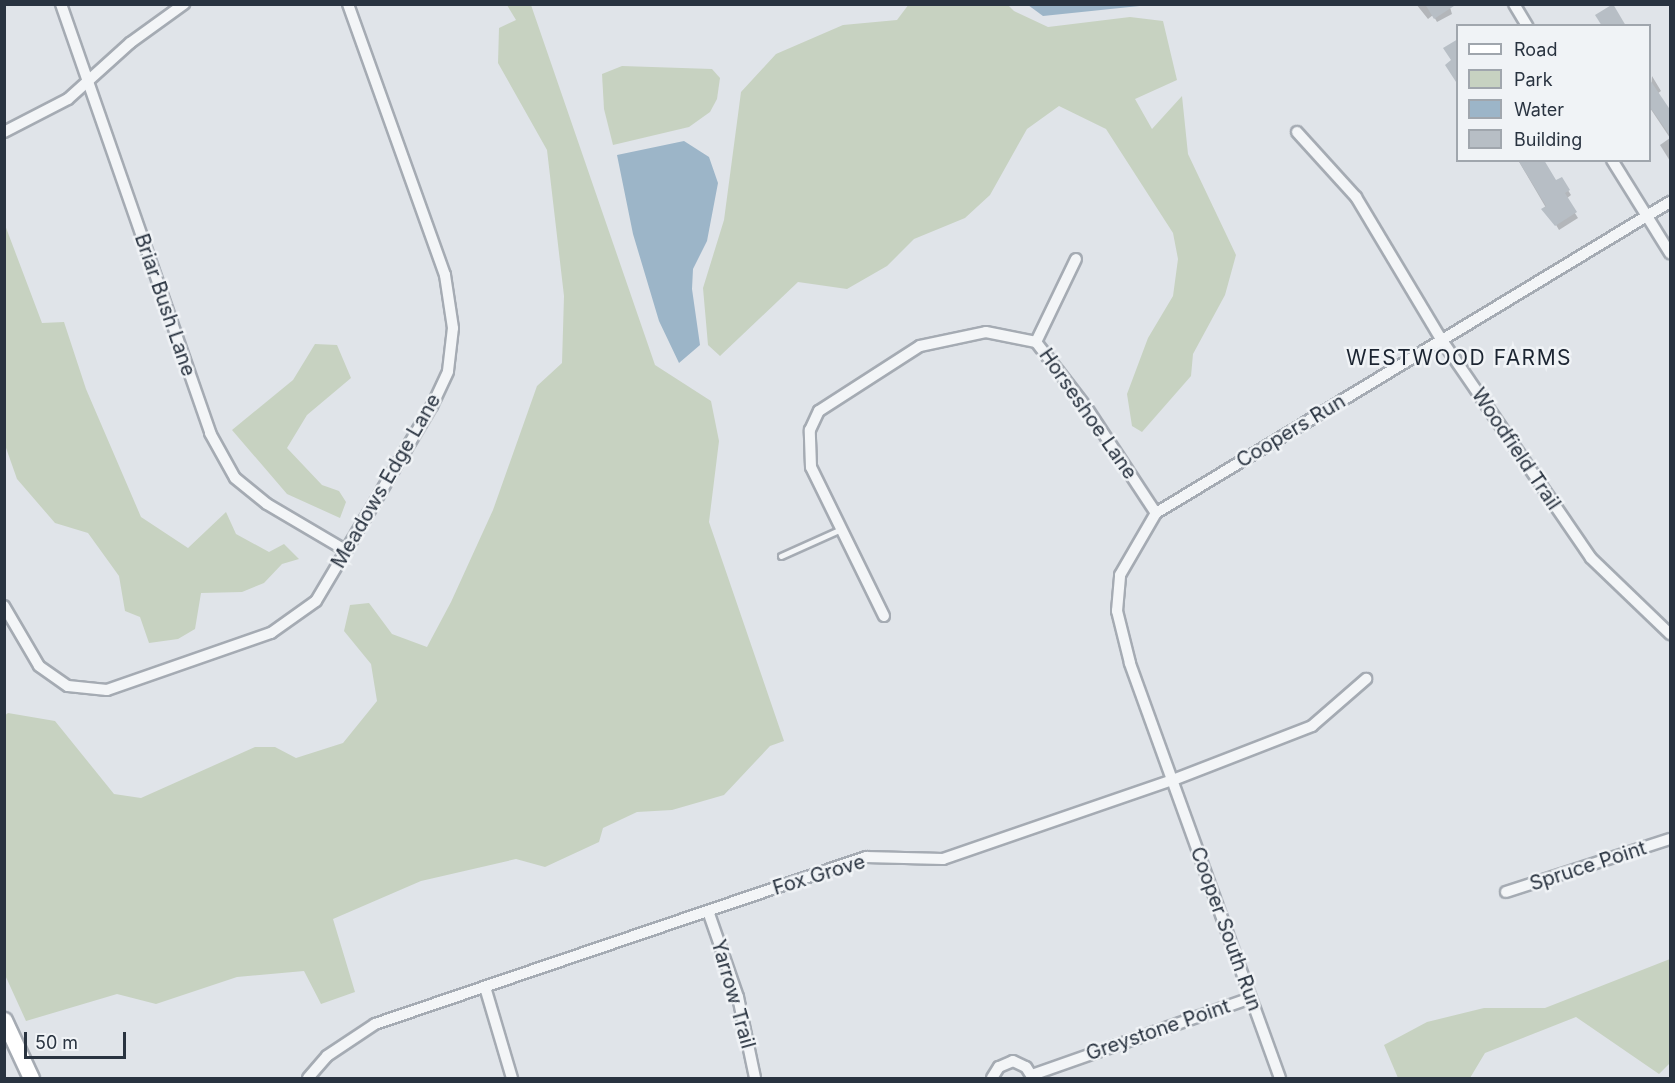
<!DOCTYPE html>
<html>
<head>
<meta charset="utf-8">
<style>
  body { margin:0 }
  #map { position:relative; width:1675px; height:1083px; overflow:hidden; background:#e0e4e9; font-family:Inter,sans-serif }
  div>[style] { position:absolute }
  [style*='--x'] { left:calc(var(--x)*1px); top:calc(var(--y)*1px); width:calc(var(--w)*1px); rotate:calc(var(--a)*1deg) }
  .green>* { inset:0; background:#c7d2c1 }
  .water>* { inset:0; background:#9cb5c8 }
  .shadow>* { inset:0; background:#0003 }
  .building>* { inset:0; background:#b7bec5 }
  .roads { filter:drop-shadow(2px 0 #a5abb3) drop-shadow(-2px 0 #a5abb3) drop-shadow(0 2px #a5abb3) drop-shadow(0 -2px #a5abb3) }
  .lane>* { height:5px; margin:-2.5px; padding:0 2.5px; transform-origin:2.5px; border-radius:2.5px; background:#f3f5f7 }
  .street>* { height:10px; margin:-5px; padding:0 5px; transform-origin:5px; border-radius:5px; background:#f3f5f7 }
  .secondary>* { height:15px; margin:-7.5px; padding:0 7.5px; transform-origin:7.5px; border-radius:7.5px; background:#fff }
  span { translate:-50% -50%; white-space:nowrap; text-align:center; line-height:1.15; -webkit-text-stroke:5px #f0f3f6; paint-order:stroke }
  .street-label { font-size:20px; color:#293340 }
  .neighbourhood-label { font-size:21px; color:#1b2431; letter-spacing:1.5px }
  .frame { position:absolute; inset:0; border:6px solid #293340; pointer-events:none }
  .legend { position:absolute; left:1456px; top:24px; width:195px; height:138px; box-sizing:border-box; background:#f0f3f6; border:2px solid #a0a6ad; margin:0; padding:8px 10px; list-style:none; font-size:18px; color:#293340 }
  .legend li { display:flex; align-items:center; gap:12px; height:30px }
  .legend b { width:30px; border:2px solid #a0a6ad }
  .scale { position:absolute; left:24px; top:1032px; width:102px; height:27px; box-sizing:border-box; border:3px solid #293340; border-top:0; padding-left:8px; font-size:18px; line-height:21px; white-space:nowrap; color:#293340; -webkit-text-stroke:4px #f0f3f6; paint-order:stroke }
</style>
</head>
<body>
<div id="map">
  <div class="green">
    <div style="clip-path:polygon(909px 4px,1008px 5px,1014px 11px,1048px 27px,1130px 17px,1163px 21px,1177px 80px,1135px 99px,1152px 129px,1182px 96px,1188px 154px,1236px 255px,1225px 295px,1193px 354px,1191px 376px,1142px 432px,1132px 426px,1127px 394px,1148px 338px,1173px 296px,1178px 259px,1173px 233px,1106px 129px,1059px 106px,1027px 129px,990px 195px,965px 218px,914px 239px,887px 266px,847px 289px,798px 282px,720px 356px,708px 345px,703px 288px,724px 220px,741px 92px,776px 54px,843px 25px,897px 20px)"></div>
    <div style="clip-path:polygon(507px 5px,531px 5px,655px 365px,711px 401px,719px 441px,709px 522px,784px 741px,770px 746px,724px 795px,672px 810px,637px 812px,603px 828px,599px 842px,545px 867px,516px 859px,421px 881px,333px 919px,355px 992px,321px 1004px,304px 971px,237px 977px,156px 1004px,117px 994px,26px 1021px,5px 975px,4px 716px,8px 713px,55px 721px,114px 794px,141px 798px,255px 747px,275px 747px,296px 758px,343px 743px,377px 701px,371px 664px,344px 631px,350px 605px,369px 603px,392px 634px,427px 647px,451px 602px,493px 510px,537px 386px,562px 363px,564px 296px,547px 150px,498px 63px,499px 28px,516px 20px)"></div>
    <div style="clip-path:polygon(622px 66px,712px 69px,720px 78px,717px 99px,710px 112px,689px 127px,613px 145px,604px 109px,602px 74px)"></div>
    <div style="clip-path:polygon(5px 225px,42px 323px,64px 322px,86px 389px,141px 517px,188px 548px,226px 512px,236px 534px,269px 552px,284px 544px,299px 559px,282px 564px,264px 583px,242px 592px,201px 593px,195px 629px,178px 639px,149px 643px,140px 617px,125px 611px,119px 576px,88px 533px,55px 523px,17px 479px,5px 445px)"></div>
    <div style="clip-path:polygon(315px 344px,337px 345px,351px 378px,307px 415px,287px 448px,322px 485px,339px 491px,346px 502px,340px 518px,287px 494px,232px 430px,293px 380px)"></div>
    <div style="clip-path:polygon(1670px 959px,1670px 1063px,1659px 1074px,1576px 1017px,1485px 1053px,1470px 1078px,1398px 1078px,1384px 1045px,1427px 1022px,1484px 1008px,1545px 1008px)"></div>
  </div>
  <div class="water">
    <div style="clip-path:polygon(1028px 5px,1149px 5px,1043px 16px)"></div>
    <div style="clip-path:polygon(684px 141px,709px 157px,718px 183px,707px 241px,693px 269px,692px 289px,700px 345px,679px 363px,659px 321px,633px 234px,617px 155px)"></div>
  </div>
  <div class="shadow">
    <div style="clip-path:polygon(1416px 4px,1449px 4px,1452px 14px,1437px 22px,1433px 15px,1428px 19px)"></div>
    <div style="clip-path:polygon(1652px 76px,1661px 91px,1657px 94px,1670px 111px,1670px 138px,1650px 108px)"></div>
    <div style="clip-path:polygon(1670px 138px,1670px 161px,1660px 145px)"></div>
    <div style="clip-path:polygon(1518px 160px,1542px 160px,1556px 182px,1561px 179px,1571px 195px,1566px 199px,1578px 218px,1559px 230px)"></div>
  </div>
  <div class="building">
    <div style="clip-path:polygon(1425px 4px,1457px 4px,1434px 19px)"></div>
    <div style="clip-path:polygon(1613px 4px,1626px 26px,1602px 26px,1595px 15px)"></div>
    <div style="clip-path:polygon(1458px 39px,1458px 85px,1445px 65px,1451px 60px,1443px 48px)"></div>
    <div style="clip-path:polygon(1650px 80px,1671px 111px,1671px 137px,1650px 107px)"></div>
    <div style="clip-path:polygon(1518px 160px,1544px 160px,1556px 180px,1562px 177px,1570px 190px,1565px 193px,1577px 212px,1555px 226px,1541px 209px,1546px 206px)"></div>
  </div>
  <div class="roads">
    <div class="lane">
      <div style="--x:781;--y:556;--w:66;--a:-24.2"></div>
    </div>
    <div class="street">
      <div style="--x:61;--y:4;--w:454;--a:70.8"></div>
      <div style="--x:210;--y:433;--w:51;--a:60.9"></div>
      <div style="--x:235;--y:478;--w:41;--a:39.1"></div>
      <div style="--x:267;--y:504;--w:91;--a:30.5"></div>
      <div style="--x:1514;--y:4;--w:26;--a:59"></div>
      <div style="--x:4;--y:132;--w:72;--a:-27.3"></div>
      <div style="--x:68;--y:99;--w:84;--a:-42.1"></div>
      <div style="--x:130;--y:43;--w:67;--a:-35.8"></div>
      <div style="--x:1297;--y:132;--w:88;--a:47.8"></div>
      <div style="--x:1356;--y:197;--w:165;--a:59.1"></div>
      <div style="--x:1441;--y:339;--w:265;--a:55.6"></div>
      <div style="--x:1591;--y:558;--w:110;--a:43.9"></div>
      <div style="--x:1612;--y:160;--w:110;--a:58.1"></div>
      <div style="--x:1036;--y:342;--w:92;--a:-64.3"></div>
      <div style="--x:4;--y:606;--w:69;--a:59.7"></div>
      <div style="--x:39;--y:666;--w:35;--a:35"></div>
      <div style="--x:68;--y:686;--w:39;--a:6"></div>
      <div style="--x:107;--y:690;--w:174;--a:-19.2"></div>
      <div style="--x:271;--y:633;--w:55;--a:-35.4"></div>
      <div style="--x:316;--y:601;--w:227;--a:-59.3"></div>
      <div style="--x:432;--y:406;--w:38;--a:-65"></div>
      <div style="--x:448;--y:371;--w:43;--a:-83.4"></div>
      <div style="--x:453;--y:328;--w:54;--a:-98.6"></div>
      <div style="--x:445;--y:275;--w:288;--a:-109.7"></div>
      <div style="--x:884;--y:616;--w:166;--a:-116.1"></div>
      <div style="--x:811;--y:467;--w:37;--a:-92"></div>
      <div style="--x:810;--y:430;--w:21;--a:-65"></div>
      <div style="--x:819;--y:411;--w:120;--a:-32.8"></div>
      <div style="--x:920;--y:346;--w:67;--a:-12"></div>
      <div style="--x:986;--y:332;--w:51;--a:11.3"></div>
      <div style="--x:1036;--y:342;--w:82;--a:52.4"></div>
      <div style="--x:1086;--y:407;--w:127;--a:56.6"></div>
      <div style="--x:1506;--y:892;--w:172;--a:-17.9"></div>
      <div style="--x:708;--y:911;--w:91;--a:70.8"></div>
      <div style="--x:738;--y:997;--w:83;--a:78.1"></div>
      <div style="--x:485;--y:987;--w:95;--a:73.5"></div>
      <div style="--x:1032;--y:1075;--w:232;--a:-19.4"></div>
      <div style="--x:308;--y:1078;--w:29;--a:-49"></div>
      <div style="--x:327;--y:1056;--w:58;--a:-33.7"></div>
      <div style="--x:375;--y:1024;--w:519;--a:-18.78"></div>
      <div style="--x:866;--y:857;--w:77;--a:1.5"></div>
      <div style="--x:943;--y:859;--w:243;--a:-19"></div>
      <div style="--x:1173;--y:780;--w:149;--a:-21.2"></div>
      <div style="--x:1312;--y:726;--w:72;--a:-41"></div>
      <div style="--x:992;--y:1078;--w:13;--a:-58"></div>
      <div style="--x:999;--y:1067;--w:15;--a:-23"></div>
      <div style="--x:1013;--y:1061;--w:14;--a:25"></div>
      <div style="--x:1026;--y:1067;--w:13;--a:58"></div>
      <div style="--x:1280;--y:1078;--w:441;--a:-109.9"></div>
      <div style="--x:1130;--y:663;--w:54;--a:-104"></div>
      <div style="--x:1117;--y:611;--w:36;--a:-85"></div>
      <div style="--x:1120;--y:575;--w:72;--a:-59.9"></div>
      <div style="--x:1156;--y:513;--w:601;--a:-31.18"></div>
    </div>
    <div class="secondary">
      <div style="--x:4;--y:1020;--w:64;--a:65"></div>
    </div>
  </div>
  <div class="street-label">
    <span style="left:165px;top:305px;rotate:71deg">Briar Bush Lane</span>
    <span style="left:1088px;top:414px;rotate:55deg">Horseshoe Lane</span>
    <span style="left:1291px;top:431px;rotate:-31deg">Coopers Run</span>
    <span style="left:1516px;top:449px;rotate:56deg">Woodfield Trail</span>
    <span style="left:386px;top:481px;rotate:-60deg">Meadows Edge Lane</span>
    <span style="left:1588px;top:866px;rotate:-18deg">Spruce Point</span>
    <span style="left:819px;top:875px;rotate:-17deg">Fox Grove</span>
    <span style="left:1226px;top:929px;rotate:70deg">Cooper South Run</span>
    <span style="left:733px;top:994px;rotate:74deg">Yarrow Trail</span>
    <span style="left:1158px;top:1030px;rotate:-19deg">Greystone Point</span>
  </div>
  <div class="neighbourhood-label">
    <span style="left:1459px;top:358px">WESTWOOD FARMS</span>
  </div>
  <div class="frame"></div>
  <ul class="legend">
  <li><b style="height:8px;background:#fff"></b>Road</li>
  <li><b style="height:16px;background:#c7d2c1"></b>Park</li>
  <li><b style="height:16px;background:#9cb5c8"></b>Water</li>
  <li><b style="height:16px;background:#b7bec5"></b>Building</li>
  </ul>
  <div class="scale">50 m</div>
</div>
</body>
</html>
